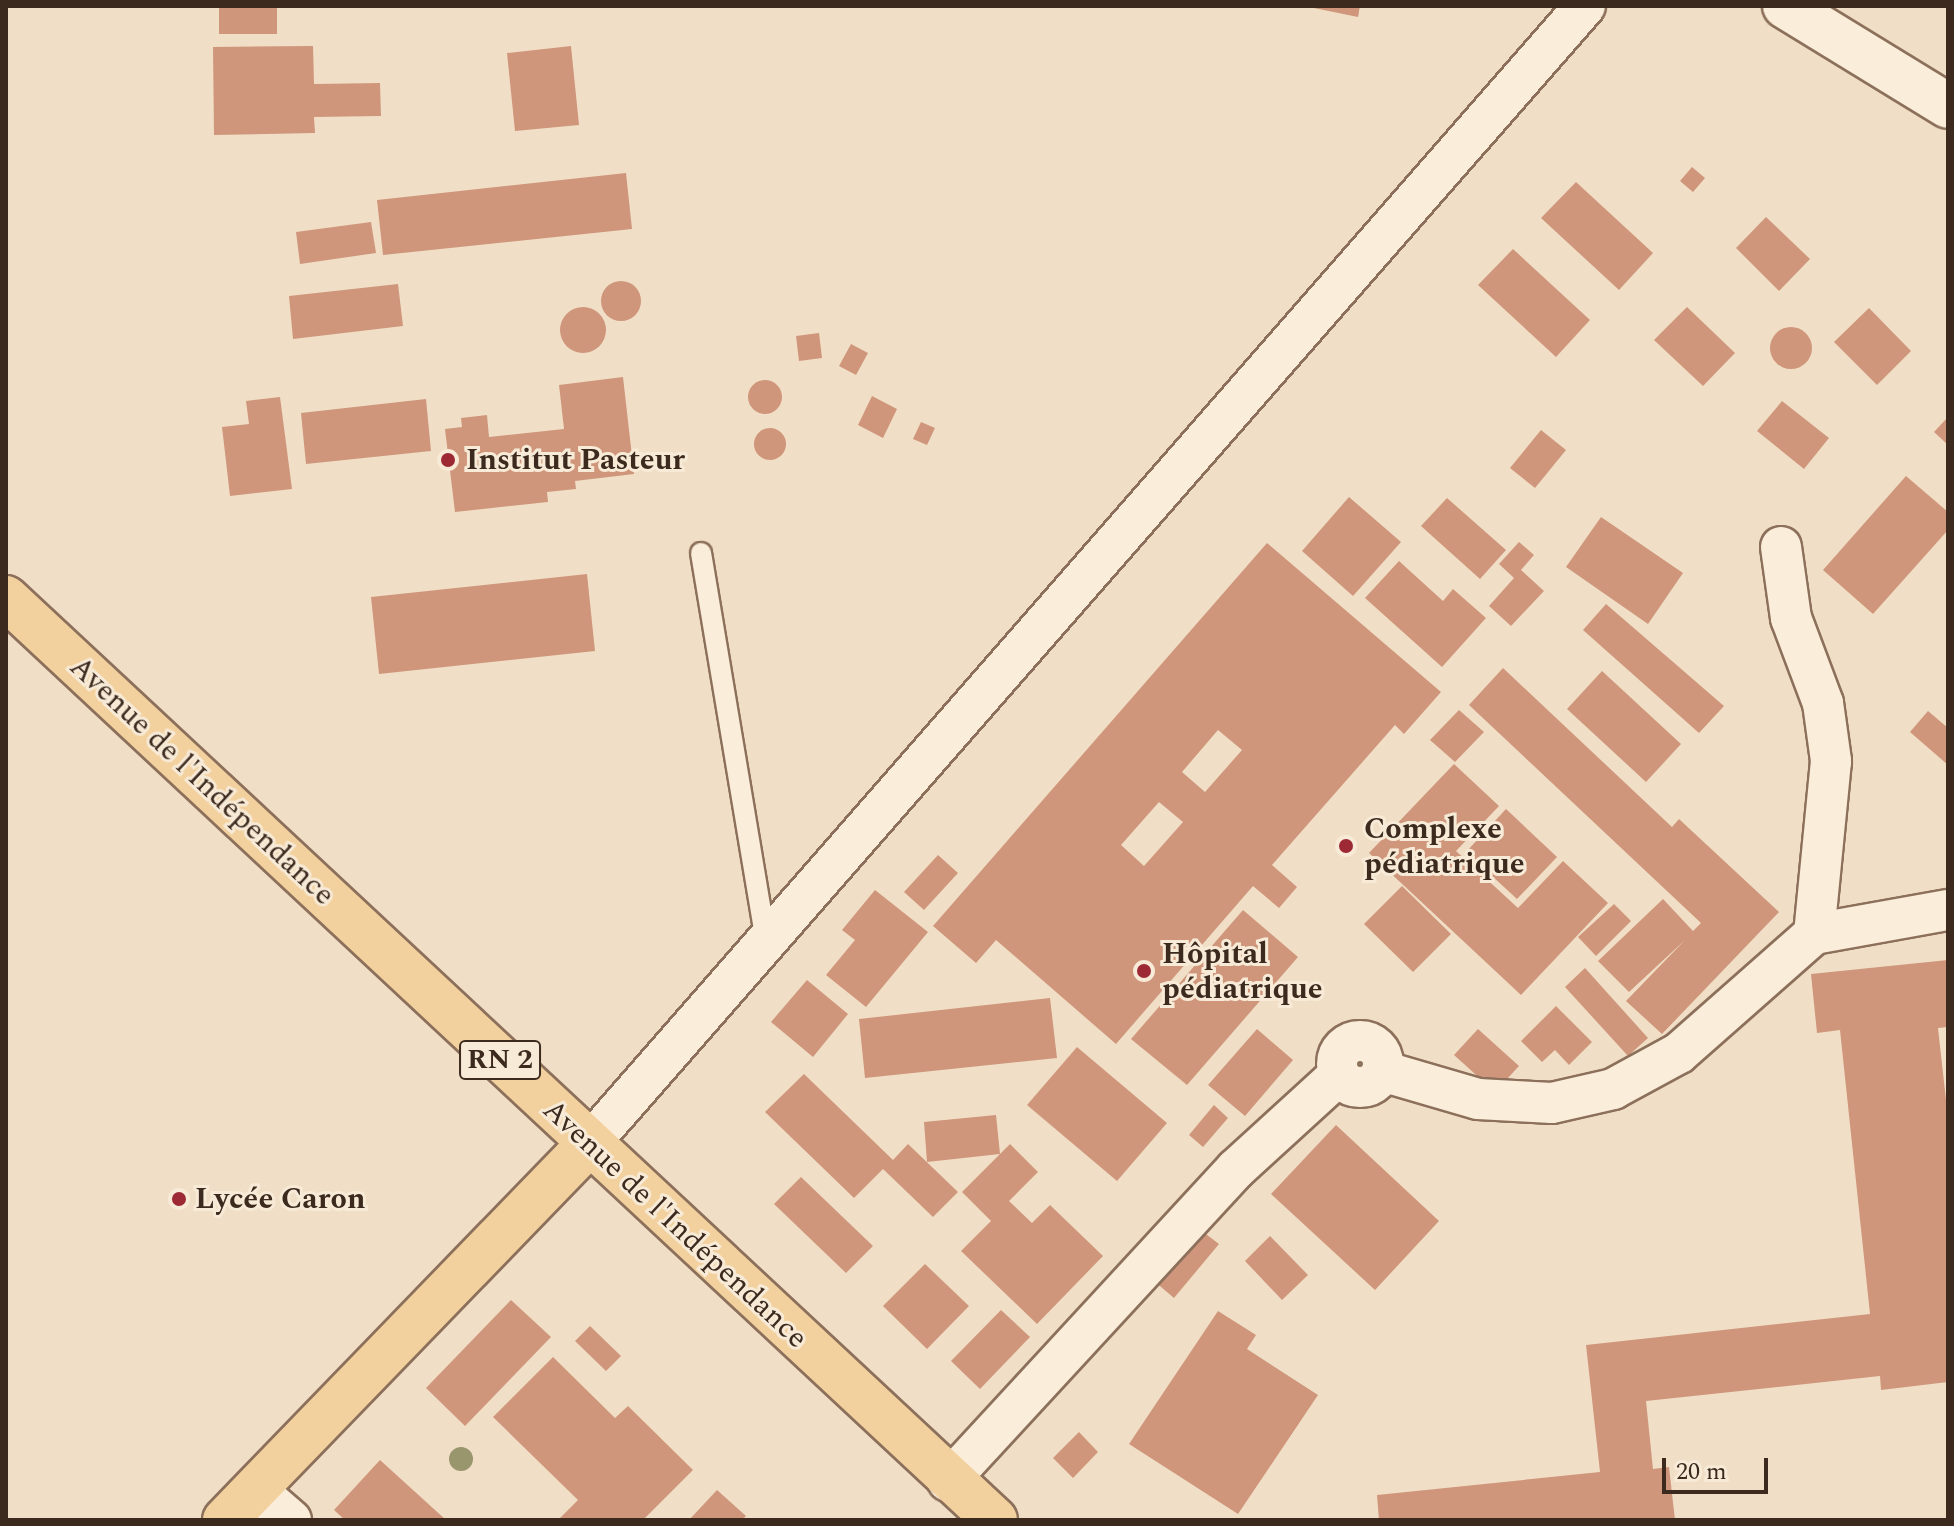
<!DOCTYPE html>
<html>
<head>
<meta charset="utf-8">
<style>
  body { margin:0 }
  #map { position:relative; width:1954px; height:1526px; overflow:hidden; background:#f0dfc6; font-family:Spectral,serif }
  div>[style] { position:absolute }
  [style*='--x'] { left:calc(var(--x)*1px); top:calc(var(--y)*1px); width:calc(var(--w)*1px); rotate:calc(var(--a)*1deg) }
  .building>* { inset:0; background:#cf967b }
  .round { border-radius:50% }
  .roads { filter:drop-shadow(2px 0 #8c705b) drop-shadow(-2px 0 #8c705b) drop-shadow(0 2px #8c705b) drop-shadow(0 -2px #8c705b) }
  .lane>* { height:20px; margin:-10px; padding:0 10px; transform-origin:10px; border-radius:10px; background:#faedda }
  .street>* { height:40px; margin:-20px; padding:0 20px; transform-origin:20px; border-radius:20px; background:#faedda }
  .street>.ring { margin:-20px; padding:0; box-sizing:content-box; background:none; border:40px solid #faedda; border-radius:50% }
  .secondary>* { height:44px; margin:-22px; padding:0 22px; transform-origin:22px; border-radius:22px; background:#faedda }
  .primary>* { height:44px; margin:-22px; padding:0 22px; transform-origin:22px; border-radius:22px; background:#f3d19e }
  .trees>* { width:24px; height:24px; margin:-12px; border-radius:50%; background:#99956d }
  .dots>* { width:22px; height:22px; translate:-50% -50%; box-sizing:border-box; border:4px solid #f7ead6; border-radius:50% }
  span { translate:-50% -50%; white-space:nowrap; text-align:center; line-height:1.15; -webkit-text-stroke:6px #f7ead6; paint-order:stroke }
  .shield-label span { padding:2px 6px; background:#f7ead6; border:2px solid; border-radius:6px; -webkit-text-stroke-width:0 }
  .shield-label { font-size:28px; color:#3c2a1f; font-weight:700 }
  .poi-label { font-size:30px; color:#3c2a1f; font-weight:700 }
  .left { translate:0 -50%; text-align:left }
  .street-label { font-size:30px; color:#3c2a1f }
  .frame { position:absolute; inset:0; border:8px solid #3c2a1f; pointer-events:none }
  .scale { position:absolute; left:1662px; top:1458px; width:106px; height:36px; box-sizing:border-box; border:4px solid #3c2a1f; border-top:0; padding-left:10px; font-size:24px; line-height:28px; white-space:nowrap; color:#3c2a1f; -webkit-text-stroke:6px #f7ead6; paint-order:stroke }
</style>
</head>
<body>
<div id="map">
  <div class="building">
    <div style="clip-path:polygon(219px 6px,277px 6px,277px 34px,219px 34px)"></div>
    <div style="clip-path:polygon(1304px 6px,1360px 6px,1358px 17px)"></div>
    <div style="clip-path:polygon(313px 46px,314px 84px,380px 83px,381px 116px,314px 117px,315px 133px,214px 135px,213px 47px)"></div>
    <div style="clip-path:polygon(571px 46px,579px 125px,515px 131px,507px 53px)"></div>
    <div style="clip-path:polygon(1692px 167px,1705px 178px,1693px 192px,1680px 181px)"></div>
    <div style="clip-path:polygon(626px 173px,632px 229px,383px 255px,377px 200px)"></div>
    <div style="clip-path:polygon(1576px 182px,1653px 253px,1619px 290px,1541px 218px)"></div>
    <div style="clip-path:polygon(1766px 217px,1810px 259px,1779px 291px,1736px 248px)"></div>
    <div style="clip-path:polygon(371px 222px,376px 253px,300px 264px,296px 232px)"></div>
    <div style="clip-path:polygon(1513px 249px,1590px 320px,1556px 357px,1478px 285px)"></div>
    <div class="round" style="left:601px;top:281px;width:40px;height:40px"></div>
    <div style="clip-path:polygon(398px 284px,403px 326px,293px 339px,289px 296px)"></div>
    <div style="clip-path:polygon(1687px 307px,1735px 353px,1703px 386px,1654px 340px)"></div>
    <div class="round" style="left:560px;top:307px;width:46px;height:46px"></div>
    <div style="clip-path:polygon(1869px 308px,1911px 351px,1877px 385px,1834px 342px)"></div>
    <div class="round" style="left:1770px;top:327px;width:42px;height:42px"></div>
    <div style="clip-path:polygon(819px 333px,822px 358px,799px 361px,796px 336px)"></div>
    <div style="clip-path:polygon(851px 344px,868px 353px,856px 375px,839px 366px)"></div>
    <div style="clip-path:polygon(623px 377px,634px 474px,575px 481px,576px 489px,547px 492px,548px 502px,455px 512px,445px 429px,462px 427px,461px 418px,487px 415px,489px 437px,564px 429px,559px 385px)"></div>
    <div class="round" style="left:748px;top:380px;width:34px;height:34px"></div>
    <div style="clip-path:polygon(872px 396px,897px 409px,883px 438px,858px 425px)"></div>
    <div style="clip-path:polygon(280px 397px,292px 489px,230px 496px,222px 427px,249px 424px,246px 401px)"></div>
    <div style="clip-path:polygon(426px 399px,431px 451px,306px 464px,301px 413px)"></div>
    <div style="clip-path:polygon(1782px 401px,1829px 438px,1804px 469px,1757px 431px)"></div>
    <div style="clip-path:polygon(1948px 417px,1948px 445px,1934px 432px)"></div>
    <div style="clip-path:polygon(921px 422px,935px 428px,927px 445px,913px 439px)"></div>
    <div class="round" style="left:754px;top:428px;width:32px;height:32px"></div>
    <div style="clip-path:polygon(1541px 430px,1566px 450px,1535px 488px,1510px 468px)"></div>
    <div style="clip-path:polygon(1906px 476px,1948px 512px,1948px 530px,1873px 614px,1823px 570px)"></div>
    <div style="clip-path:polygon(1349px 497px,1401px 542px,1353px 596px,1302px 551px)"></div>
    <div style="clip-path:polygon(1447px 498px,1506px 550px,1480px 579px,1421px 526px)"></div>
    <div style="clip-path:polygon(1601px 517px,1683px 573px,1648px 624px,1566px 567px)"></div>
    <div style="clip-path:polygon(1519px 542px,1534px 555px,1521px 570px,1544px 591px,1511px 626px,1489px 606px,1514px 578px,1499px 564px)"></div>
    <div style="clip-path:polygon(evenodd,1267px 543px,1441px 692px,1404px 734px,1395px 725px,1272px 865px,1297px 887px,1279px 908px,1253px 886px,1116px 1044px,996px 940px,976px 963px,933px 926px,1267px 543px,1218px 730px,1242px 750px,1205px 792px,1182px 772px,1218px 730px,1267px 543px,1159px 802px,1183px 822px,1144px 866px,1121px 845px,1159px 802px)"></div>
    <div style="clip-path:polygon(1399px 561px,1443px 601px,1453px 589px,1486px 618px,1442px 667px,1365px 598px)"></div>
    <div style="clip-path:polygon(587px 574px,595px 651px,379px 674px,371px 597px)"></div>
    <div style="clip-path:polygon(1606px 604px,1724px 706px,1699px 733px,1583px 630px)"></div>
    <div style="clip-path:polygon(1503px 668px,1672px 827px,1679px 819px,1779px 912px,1662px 1034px,1626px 1001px,1685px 940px,1629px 992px,1598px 961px,1663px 899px,1693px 931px,1701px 923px,1469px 705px)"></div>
    <div style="clip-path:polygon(1602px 671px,1681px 744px,1646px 782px,1567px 709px)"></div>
    <div style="clip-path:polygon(1459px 710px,1484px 732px,1455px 762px,1430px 740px)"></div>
    <div style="clip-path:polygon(1928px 711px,1948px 728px,1948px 765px,1910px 732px)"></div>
    <div style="clip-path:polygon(1454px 764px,1499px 806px,1456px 851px,1518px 908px,1563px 861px,1608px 903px,1521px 995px,1369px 853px)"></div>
    <div style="clip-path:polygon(1506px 809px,1557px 857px,1517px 899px,1466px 852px)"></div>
    <div style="clip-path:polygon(938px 855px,958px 873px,924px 910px,904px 892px)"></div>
    <div style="clip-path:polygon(1402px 886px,1451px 934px,1413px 972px,1364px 924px)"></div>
    <div style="clip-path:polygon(875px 890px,928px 932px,866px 1007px,826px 975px,855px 940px,842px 930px)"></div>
    <div style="clip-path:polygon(1614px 904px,1631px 921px,1596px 956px,1578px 937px)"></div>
    <div style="clip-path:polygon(1243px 910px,1298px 957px,1187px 1085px,1131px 1039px)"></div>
    <div style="clip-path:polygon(1948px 960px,1948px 1027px,1938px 1028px,1948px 1118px,1948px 1382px,1881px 1390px,1880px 1376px,1646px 1401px,1653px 1469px,1669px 1467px,1675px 1520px,1379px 1520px,1377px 1495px,1600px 1472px,1586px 1345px,1870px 1314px,1840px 1030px,1817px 1033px,1811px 974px)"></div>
    <div style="clip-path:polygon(1585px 968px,1648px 1038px,1628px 1056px,1565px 987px)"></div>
    <div style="clip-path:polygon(807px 980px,848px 1014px,813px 1057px,771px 1022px)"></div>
    <div style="clip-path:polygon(1050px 998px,1057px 1058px,865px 1078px,859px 1019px)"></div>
    <div style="clip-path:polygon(1556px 1006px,1592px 1042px,1569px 1065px,1555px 1050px,1542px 1062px,1521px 1041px)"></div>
    <div style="clip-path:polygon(1257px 1029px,1293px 1060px,1245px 1116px,1208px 1085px)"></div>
    <div style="clip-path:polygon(1478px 1029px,1519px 1066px,1495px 1092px,1454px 1055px)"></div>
    <div style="clip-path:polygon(1077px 1047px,1167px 1123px,1117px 1181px,1027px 1105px)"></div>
    <div style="clip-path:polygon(804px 1074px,893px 1160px,908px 1144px,958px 1192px,933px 1217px,883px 1169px,854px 1198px,765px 1112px)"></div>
    <div style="clip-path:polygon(1214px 1105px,1228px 1118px,1203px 1147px,1189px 1135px)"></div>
    <div style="clip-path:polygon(996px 1115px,1000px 1154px,927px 1162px,924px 1122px)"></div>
    <div style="clip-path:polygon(1336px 1125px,1439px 1221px,1375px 1290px,1271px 1194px)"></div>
    <div style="clip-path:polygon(1010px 1144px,1038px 1172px,1009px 1201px,1032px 1223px,1050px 1205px,1103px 1256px,1037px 1324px,961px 1251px,991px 1221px,962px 1192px)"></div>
    <div style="clip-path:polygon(801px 1177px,873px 1246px,846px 1273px,774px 1204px)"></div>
    <div style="clip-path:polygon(1198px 1228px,1219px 1244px,1174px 1298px,1154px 1281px)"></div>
    <div style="clip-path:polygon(1270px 1236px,1308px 1275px,1282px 1300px,1245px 1261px)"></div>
    <div style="clip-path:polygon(925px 1264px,969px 1306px,927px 1349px,883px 1306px)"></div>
    <div style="clip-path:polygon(511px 1300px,551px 1337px,465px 1426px,426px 1388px)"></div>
    <div style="clip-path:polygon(1001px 1310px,1030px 1337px,980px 1389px,951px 1361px)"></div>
    <div style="clip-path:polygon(1218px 1311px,1256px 1335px,1247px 1349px,1318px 1395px,1238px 1514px,1129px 1444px)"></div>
    <div style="clip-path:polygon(590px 1326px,621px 1356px,606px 1371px,575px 1341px)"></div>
    <div style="clip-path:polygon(553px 1357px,615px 1418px,628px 1406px,693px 1470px,643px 1520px,558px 1520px,578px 1500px,493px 1417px)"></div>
    <div style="clip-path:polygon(1079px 1432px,1098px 1452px,1073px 1478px,1053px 1458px)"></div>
    <div style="clip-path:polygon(380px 1460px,446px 1520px,345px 1520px,334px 1510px)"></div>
    <div style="clip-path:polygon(717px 1490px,746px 1516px,742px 1520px,689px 1520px)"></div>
  </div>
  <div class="roads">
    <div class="lane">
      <div style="--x:701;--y:553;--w:395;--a:80.5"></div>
    </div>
    <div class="street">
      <div style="--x:1781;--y:547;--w:72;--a:82"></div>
      <div style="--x:1791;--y:618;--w:91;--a:69.4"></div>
      <div style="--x:1823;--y:703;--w:59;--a:82.1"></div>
      <div style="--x:1831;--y:761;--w:174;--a:95.6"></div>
      <div class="ring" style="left:1337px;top:1041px;width:6px;height:6px"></div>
      <div style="--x:1382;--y:1071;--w:100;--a:16.3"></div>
      <div style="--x:1478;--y:1099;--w:74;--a:3.1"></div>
      <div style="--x:1552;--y:1103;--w:63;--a:-12.9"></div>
      <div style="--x:1613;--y:1089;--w:75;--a:-28.6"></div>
      <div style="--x:1679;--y:1053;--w:180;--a:-41.4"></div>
      <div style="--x:1814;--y:934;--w:136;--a:-10.2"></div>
      <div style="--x:589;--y:1144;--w:1512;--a:-48.81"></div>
      <div style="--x:948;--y:1481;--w:425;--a:-47.3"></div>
      <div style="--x:1236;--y:1169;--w:139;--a:-42.4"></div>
      <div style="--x:254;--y:1488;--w:49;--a:40.9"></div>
    </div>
    <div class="secondary">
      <div style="--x:1785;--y:6;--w:191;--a:31.5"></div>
    </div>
    <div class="primary">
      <div style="--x:6;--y:598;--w:1352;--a:42.99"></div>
      <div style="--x:225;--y:1520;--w:523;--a:-45.93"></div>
    </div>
  </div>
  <div class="trees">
    <div style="left:461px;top:1459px"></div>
  </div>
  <div class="dots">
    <div style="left:448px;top:460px;background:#9d2935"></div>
    <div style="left:1346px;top:846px;background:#9d2935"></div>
    <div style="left:1144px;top:971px;background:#9d2935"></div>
    <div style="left:179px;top:1199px;background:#9d2935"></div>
  </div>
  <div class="shield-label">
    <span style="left:500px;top:1060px">RN 2</span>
  </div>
  <div class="poi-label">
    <span class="left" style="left:466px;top:460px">Institut Pasteur</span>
    <span class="left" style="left:1364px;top:846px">Complexe<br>pédiatrique</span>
    <span class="left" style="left:1162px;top:971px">Hôpital<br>pédiatrique</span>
    <span class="left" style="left:195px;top:1199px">Lycée Caron</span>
  </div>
  <div class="street-label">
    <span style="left:202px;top:781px;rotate:43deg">Avenue de l'Indépendance</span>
    <span style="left:675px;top:1224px;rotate:43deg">Avenue de l'Indépendance</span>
  </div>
  <div class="frame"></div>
  <div class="scale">20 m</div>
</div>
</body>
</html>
